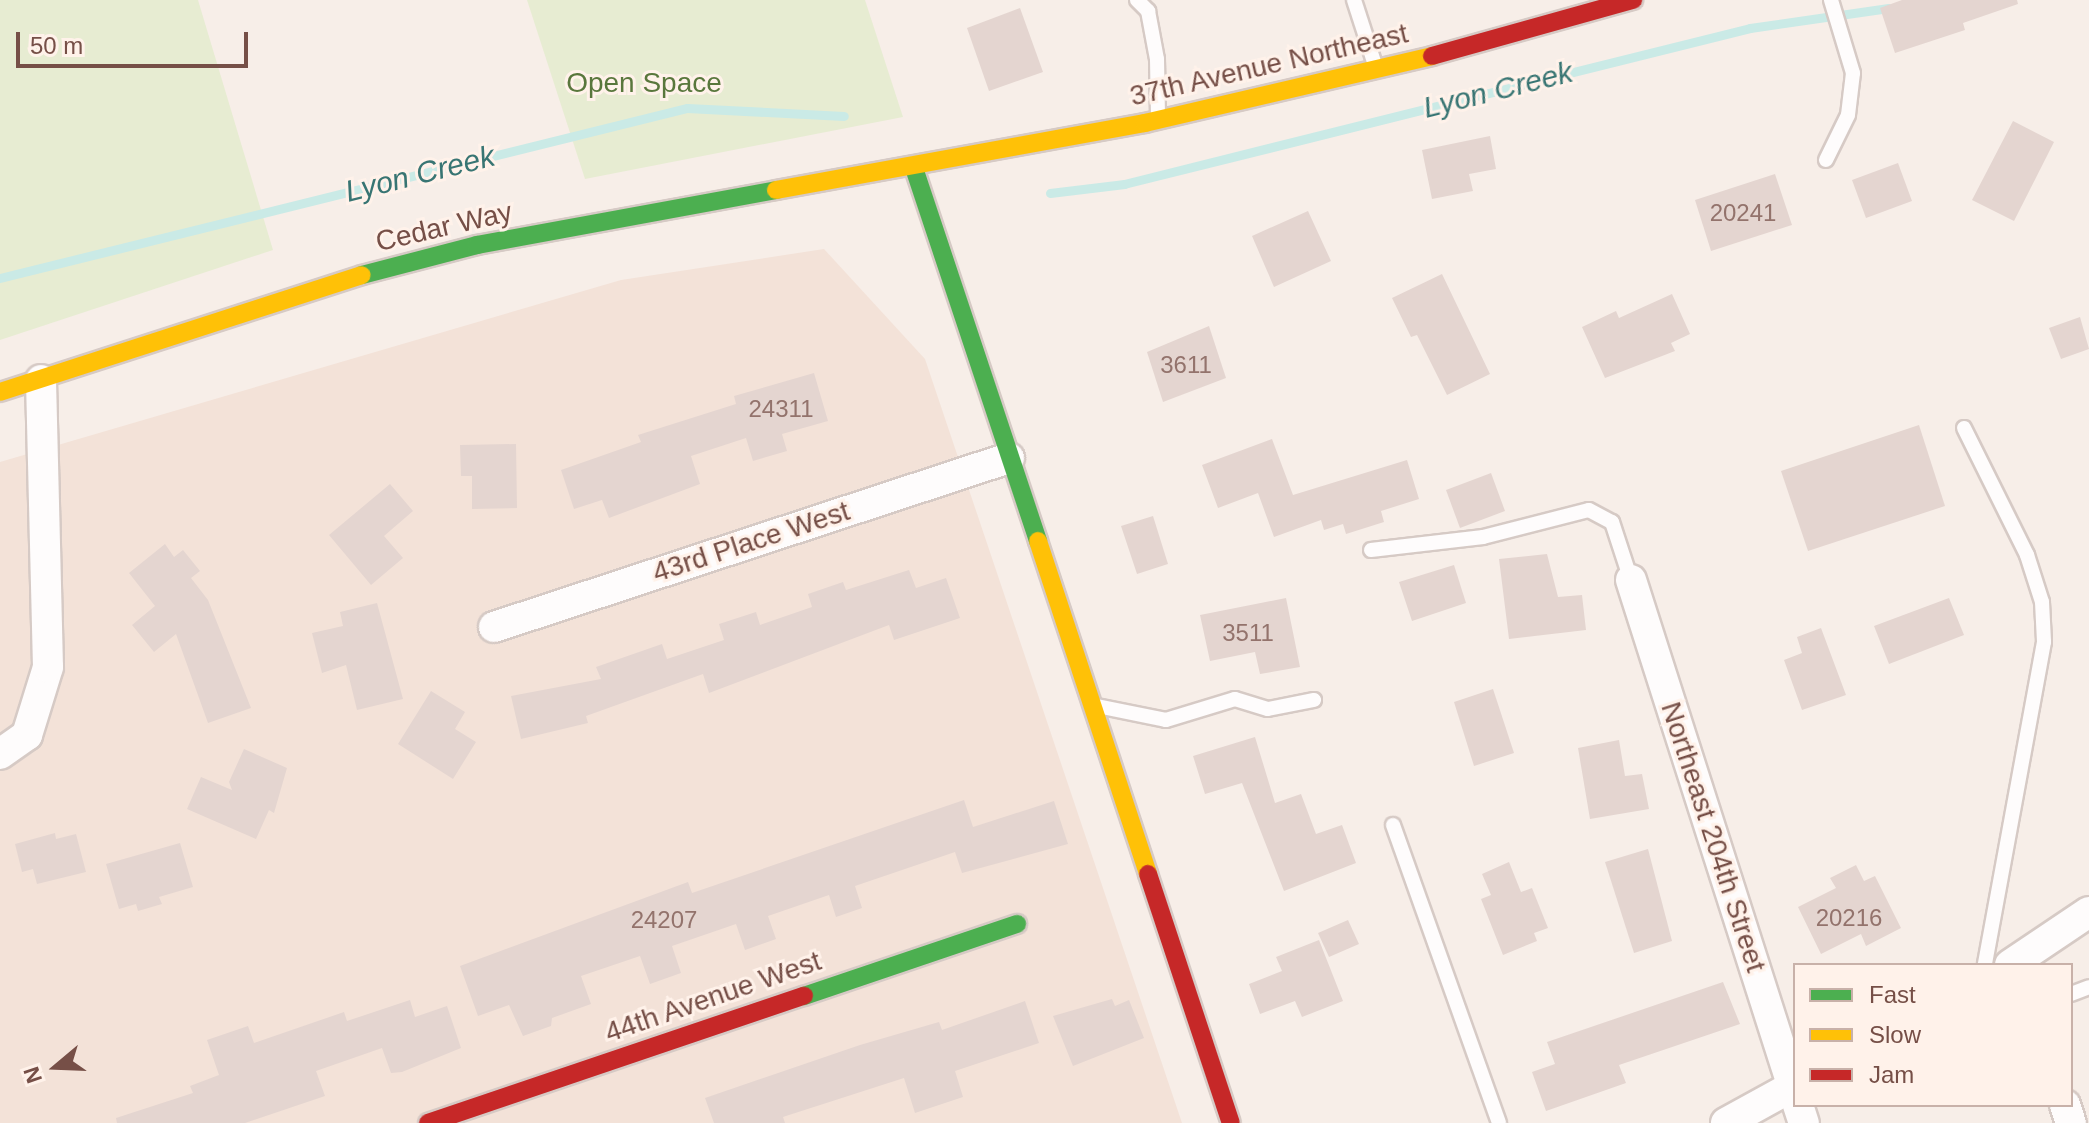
<!DOCTYPE html>
<html>
<head>
<meta charset="utf-8">
<style>
  body { margin:0 }
  #map { position:relative; width:2089px; height:1123px; overflow:hidden; background:#f7eee8; font-family:Helvetica,sans-serif }
  div>[style] { position:absolute }
  [style*='--x'] { left:calc(var(--x)*1px); top:calc(var(--y)*1px); width:calc(var(--w)*1px); rotate:calc(var(--a)*1deg) }
  .residential>* { inset:0; background:#f3e2d8 }
  .green>* { inset:0; background:#e7ecd2 }
  .stream>* { height:9px; margin:-4.5px; padding:0 4.5px; transform-origin:4.5px; border-radius:4.5px; background:#caeae6 }
  .building>* { inset:0; background:#e4d5d0 }
  .roads { filter:drop-shadow(2px 0 #d6cac5) drop-shadow(-2px 0 #d6cac5) drop-shadow(0 2px #d6cac5) drop-shadow(0 -2px #d6cac5) }
  .lane>* { height:14px; margin:-7px; padding:0 7px; transform-origin:7px; border-radius:7px; background:#fefcfc }
  .street>* { height:30px; margin:-15px; padding:0 15px; transform-origin:15px; border-radius:15px; background:#fefcfc }
  .fast>* { height:18px; margin:-9px; padding:0 9px; transform-origin:9px; border-radius:9px; background:#4caf50 }
  .slow>* { height:18px; margin:-9px; padding:0 9px; transform-origin:9px; border-radius:9px; background:#ffc107 }
  .jam>* { height:18px; margin:-9px; padding:0 9px; transform-origin:9px; border-radius:9px; background:#c62828 }
  span { translate:-50% -50%; white-space:nowrap; text-align:center; line-height:1.15; -webkit-text-stroke:6px #fff2ea; paint-order:stroke }
  .number-label { font-size:24px; color:#93736c }
  .number-label span { -webkit-text-stroke-width:0 }
  .street-label { font-size:28px; color:#764f47 }
  .park-label { font-size:28px; color:#59773c }
  .water-label { font-size:30px; color:#387573; font-style:italic }
  .legend { position:absolute; left:1793px; top:963px; width:280px; height:144px; box-sizing:border-box; background:#fff2ea; border:2px solid #c8b1a9; margin:0; padding:10px 14px; list-style:none; font-size:24px; color:#764f47 }
  .legend li { display:flex; align-items:center; gap:16px; height:40px }
  .legend b { width:40px; border:2px solid #c8b1a9 }
  .north { position:absolute; left:16px; top:1027px; width:80px; height:80px; -webkit-text-stroke:6px #fff2ea; paint-order:stroke; rotate:251deg; font-size:22px; font-weight:700; line-height:32px; text-align:center; color:#764f47 }
  .north::after { content:''; display:block; margin:auto; width:28px; height:36px; background:#764f47; clip-path:polygon(50% 0,100% 100%,50% 72%,0 100%) }
  .scale { position:absolute; left:16px; top:32px; width:232px; height:36px; box-sizing:border-box; border:4px solid #764f47; border-top:0; padding-left:10px; font-size:24px; line-height:28px; white-space:nowrap; color:#764f47; -webkit-text-stroke:6px #fff2ea; paint-order:stroke }
</style>
</head>
<body>
<div id="map">
  <div class="residential">
    <div style="clip-path:polygon(824px 249px,925px 359px,1182px 1123px,0 1123px,0 462px,621px 280px)"></div>
  </div>
  <div class="green">
    <div style="clip-path:polygon(0 0,198px 0,273px 250px,0 340px)"></div>
    <div style="clip-path:polygon(527px 0,865px 0,903px 117px,585px 179px)"></div>
  </div>
  <div class="stream">
    <div style="--x:1050;--y:193;--w:75;--a:-6.9"></div>
    <div style="--x:1124;--y:184;--w:645;--a:-13.99"></div>
    <div style="--x:1750;--y:28;--w:140;--a:-8.2"></div>
    <div style="--x:0;--y:278;--w:708;--a:-13.9"></div>
    <div style="--x:687;--y:108;--w:157;--a:2.9"></div>
  </div>
  <div class="building">
    <div style="clip-path:polygon(1902px 0,2017px 0,2018px 4px,1963px 23px,1965px 30px,1895px 53px,1880px 8px)"></div>
    <div style="clip-path:polygon(1020px 8px,1043px 72px,989px 91px,967px 28px)"></div>
    <div style="clip-path:polygon(2013px 121px,2054px 142px,2014px 221px,1972px 200px)"></div>
    <div style="clip-path:polygon(1490px 136px,1496px 169px,1469px 174px,1473px 191px,1432px 199px,1422px 150px)"></div>
    <div style="clip-path:polygon(1898px 163px,1912px 201px,1866px 218px,1852px 180px)"></div>
    <div style="clip-path:polygon(1775px 174px,1792px 225px,1711px 251px,1695px 200px)"></div>
    <div style="clip-path:polygon(1308px 211px,1331px 261px,1274px 287px,1252px 236px)"></div>
    <div style="clip-path:polygon(1442px 274px,1490px 374px,1447px 395px,1417px 335px,1411px 337px,1392px 298px)"></div>
    <div style="clip-path:polygon(1672px 294px,1690px 334px,1671px 343px,1675px 351px,1605px 378px,1582px 327px,1616px 311px,1619px 318px)"></div>
    <div style="clip-path:polygon(2080px 317px,2089px 349px,2061px 359px,2049px 328px)"></div>
    <div style="clip-path:polygon(1209px 326px,1226px 378px,1163px 402px,1147px 352px)"></div>
    <div style="clip-path:polygon(814px 373px,828px 421px,782px 434px,787px 451px,753px 461px,746px 438px,691px 456px,700px 484px,609px 518px,602px 500px,574px 509px,561px 470px,641px 442px,638px 435px,736px 404px,734px 396px)"></div>
    <div style="clip-path:polygon(1919px 425px,1945px 506px,1808px 551px,1781px 471px)"></div>
    <div style="clip-path:polygon(1272px 439px,1293px 495px,1407px 460px,1419px 499px,1381px 511px,1384px 522px,1346px 534px,1343px 524px,1324px 530px,1321px 520px,1274px 537px,1258px 493px,1218px 508px,1202px 465px)"></div>
    <div style="clip-path:polygon(516px 444px,517px 508px,472px 509px,472px 476px,461px 476px,460px 445px)"></div>
    <div style="clip-path:polygon(1491px 473px,1505px 511px,1460px 528px,1446px 490px)"></div>
    <div style="clip-path:polygon(390px 484px,413px 511px,384px 536px,403px 558px,371px 585px,329px 535px)"></div>
    <div style="clip-path:polygon(1153px 516px,1168px 564px,1137px 574px,1121px 526px)"></div>
    <div style="clip-path:polygon(165px 544px,174px 557px,183px 550px,200px 571px,191px 578px,208px 600px,251px 708px,208px 723px,176px 634px,154px 652px,132px 625px,155px 606px,129px 573px)"></div>
    <div style="clip-path:polygon(1547px 554px,1558px 597px,1582px 595px,1586px 630px,1509px 639px,1499px 559px)"></div>
    <div style="clip-path:polygon(1454px 565px,1466px 603px,1412px 621px,1399px 582px)"></div>
    <div style="clip-path:polygon(909px 570px,916px 588px,946px 578px,960px 618px,894px 640px,889px 625px,709px 693px,703px 674px,586px 716px,588px 723px,521px 739px,511px 696px,601px 679px,596px 667px,662px 644px,667px 659px,724px 640px,719px 624px,756px 612px,760px 625px,812px 607px,808px 594px,843px 582px,846px 590px)"></div>
    <div style="clip-path:polygon(1286px 598px,1300px 667px,1260px 674px,1255px 652px,1210px 661px,1200px 615px)"></div>
    <div style="clip-path:polygon(1949px 598px,1964px 635px,1889px 664px,1874px 626px)"></div>
    <div style="clip-path:polygon(377px 603px,403px 699px,357px 710px,346px 665px,322px 673px,312px 633px,343px 626px,340px 612px)"></div>
    <div style="clip-path:polygon(1821px 628px,1846px 695px,1802px 710px,1784px 660px,1802px 653px,1797px 637px)"></div>
    <div style="clip-path:polygon(1493px 689px,1514px 753px,1474px 766px,1454px 702px)"></div>
    <div style="clip-path:polygon(431px 691px,465px 712px,455px 729px,476px 742px,453px 779px,398px 744px)"></div>
    <div style="clip-path:polygon(1255px 737px,1275px 803px,1301px 794px,1316px 834px,1342px 825px,1356px 863px,1284px 891px,1242px 783px,1205px 794px,1193px 756px)"></div>
    <div style="clip-path:polygon(1619px 740px,1625px 776px,1642px 774px,1649px 809px,1590px 819px,1578px 748px)"></div>
    <div style="clip-path:polygon(244px 749px,287px 768px,274px 813px,269px 810px,256px 839px,187px 809px,201px 777px,232px 790px,229px 782px)"></div>
    <div style="clip-path:polygon(964px 800px,973px 827px,1054px 801px,1068px 844px,962px 873px,955px 852px,855px 886px,862px 908px,836px 917px,829px 895px,768px 916px,776px 939px,745px 950px,736px 924px,672px 946px,681px 973px,650px 984px,640px 956px,581px 976px,591px 1004px,552px 1018px,551px 1026px,523px 1036px,509px 1005px,478px 1016px,460px 966px,688px 882px,692px 893px)"></div>
    <div style="clip-path:polygon(55px 833px,56px 839px,76px 834px,86px 872px,37px 884px,33px 869px,22px 872px,15px 844px)"></div>
    <div style="clip-path:polygon(180px 843px,193px 887px,159px 897px,162px 904px,138px 911px,136px 904px,119px 909px,106px 864px)"></div>
    <div style="clip-path:polygon(1648px 849px,1672px 941px,1634px 953px,1605px 862px)"></div>
    <div style="clip-path:polygon(1509px 862px,1521px 892px,1532px 888px,1548px 928px,1534px 933px,1537px 941px,1503px 955px,1481px 899px,1491px 895px,1482px 874px)"></div>
    <div style="clip-path:polygon(1856px 865px,1864px 881px,1875px 876px,1901px 928px,1866px 946px,1861px 934px,1821px 954px,1798px 907px,1836px 888px,1830px 878px)"></div>
    <div style="clip-path:polygon(1348px 920px,1359px 944px,1329px 957px,1318px 933px)"></div>
    <div style="clip-path:polygon(1319px 940px,1343px 1001px,1302px 1017px,1295px 1001px,1260px 1014px,1249px 984px,1282px 971px,1276px 957px)"></div>
    <div style="clip-path:polygon(1723px 982px,1740px 1024px,1619px 1065px,1626px 1083px,1546px 1111px,1532px 1072px,1555px 1064px,1547px 1042px)"></div>
    <div style="clip-path:polygon(1112px 999px,1115px 1006px,1129px 1000px,1144px 1038px,1073px 1066px,1053px 1016px)"></div>
    <div style="clip-path:polygon(410px 1000px,415px 1017px,447px 1006px,461px 1048px,402px 1072px,391px 1073px,382px 1048px,316px 1071px,325px 1096px,245px 1123px,117px 1123px,116px 1118px,193px 1093px,190px 1086px,219px 1075px,207px 1040px,248px 1026px,254px 1043px,344px 1012px,347px 1021px)"></div>
    <div style="clip-path:polygon(1025px 1001px,1039px 1043px,955px 1071px,963px 1097px,915px 1113px,904px 1078px,789px 1115px,783px 1117px,785px 1123px,714px 1123px,705px 1098px,860px 1045px,939px 1022px,942px 1030px)"></div>
  </div>
  <div class="roads">
    <div class="lane">
      <div style="--x:1137;--y:0;--w:16;--a:45"></div>
      <div style="--x:1148;--y:11;--w:49;--a:79.4"></div>
      <div style="--x:1157;--y:59;--w:57;--a:89"></div>
      <div style="--x:1354;--y:0;--w:68;--a:72.1"></div>
      <div style="--x:1826;--y:160;--w:50;--a:-63.9"></div>
      <div style="--x:1848;--y:115;--w:42;--a:-83.2"></div>
      <div style="--x:1853;--y:73;--w:76;--a:-106.8"></div>
      <div style="--x:1964;--y:428;--w:142;--a:63.6"></div>
      <div style="--x:2027;--y:555;--w:49;--a:72.3"></div>
      <div style="--x:2042;--y:602;--w:40;--a:87.1"></div>
      <div style="--x:2044;--y:642;--w:328;--a:100.4"></div>
      <div style="--x:1371;--y:550;--w:113;--a:-6.6"></div>
      <div style="--x:1483;--y:537;--w:109;--a:-14.3"></div>
      <div style="--x:1589;--y:510;--w:26;--a:28"></div>
      <div style="--x:1612;--y:522;--w:61;--a:71.9"></div>
      <div style="--x:1097;--y:706;--w:70;--a:11.5"></div>
      <div style="--x:1166;--y:720;--w:72;--a:-16.9"></div>
      <div style="--x:1235;--y:699;--w:34;--a:17"></div>
      <div style="--x:1268;--y:709;--w:47;--a:-11.1"></div>
      <div style="--x:1393;--y:825;--w:316;--a:70.4"></div>
      <div style="--x:2071;--y:994;--w:19;--a:-21"></div>
    </div>
    <div class="street">
      <div style="--x:1631;--y:580;--w:540;--a:72.3"></div>
      <div style="--x:494;--y:627;--w:542;--a:-18.17"></div>
      <div style="--x:0;--y:754;--w:33;--a:-35"></div>
      <div style="--x:27;--y:735;--w:71;--a:-72.8"></div>
      <div style="--x:48;--y:667;--w:287;--a:-91.4"></div>
      <div style="--x:2010;--y:965;--w:95;--a:-33.9"></div>
      <div style="--x:1798;--y:1105;--w:19;--a:72"></div>
      <div style="--x:2065;--y:1105;--w:19;--a:72"></div>
      <div style="--x:1726;--y:1123;--w:79;--a:-28.8"></div>
    </div>
    <div class="fast">
      <div style="--x:914;--y:168;--w:393;--a:71.6"></div>
      <div style="--x:362;--y:275;--w:119;--a:-14.6"></div>
      <div style="--x:477;--y:245;--w:304;--a:-10.4"></div>
      <div style="--x:804;--y:996;--w:225;--a:-18.7"></div>
    </div>
    <div class="slow">
      <div style="--x:776;--y:190;--w:375;--a:-10.3"></div>
      <div style="--x:1145;--y:123;--w:295;--a:-13.1"></div>
      <div style="--x:0;--y:392;--w:380;--a:-17.9"></div>
      <div style="--x:1038;--y:541;--w:351;--a:71.7"></div>
    </div>
    <div class="jam">
      <div style="--x:1432;--y:56;--w:209;--a:-15.6"></div>
      <div style="--x:1148;--y:874;--w:262;--a:71.6"></div>
      <div style="--x:428;--y:1123;--w:397;--a:-18.7"></div>
    </div>
  </div>
  <div class="number-label">
    <span style="left:1743px;top:213px">20241</span>
    <span style="left:1186px;top:365px">3611</span>
    <span style="left:781px;top:409px">24311</span>
    <span style="left:1248px;top:633px">3511</span>
    <span style="left:1849px;top:918px">20216</span>
    <span style="left:664px;top:920px">24207</span>
  </div>
  <div class="street-label">
    <span style="left:1269px;top:65px;rotate:-13deg">37th Avenue Northeast</span>
    <span style="left:444px;top:227px;rotate:-13deg">Cedar Way</span>
    <span style="left:751px;top:542px;rotate:-18deg">43rd Place West</span>
    <span style="left:1713px;top:837px;rotate:72deg">Northeast 204th Street</span>
    <span style="left:713px;top:997px;rotate:-19deg">44th Avenue West</span>
  </div>
  <div class="park-label">
    <span style="left:644px;top:83px">Open Space</span>
  </div>
  <div class="water-label">
    <span style="left:1498px;top:90px;rotate:-14deg">Lyon Creek</span>
    <span style="left:420px;top:174px;rotate:-14deg">Lyon Creek</span>
  </div>
  <ul class="legend">
  <li><b style="height:10px;background:#4caf50"></b>Fast</li>
  <li><b style="height:10px;background:#ffc107"></b>Slow</li>
  <li><b style="height:10px;background:#c62828"></b>Jam</li>
  </ul>
  <div class="north">N</div>
  <div class="scale">50 m</div>
</div>
</body>
</html>
